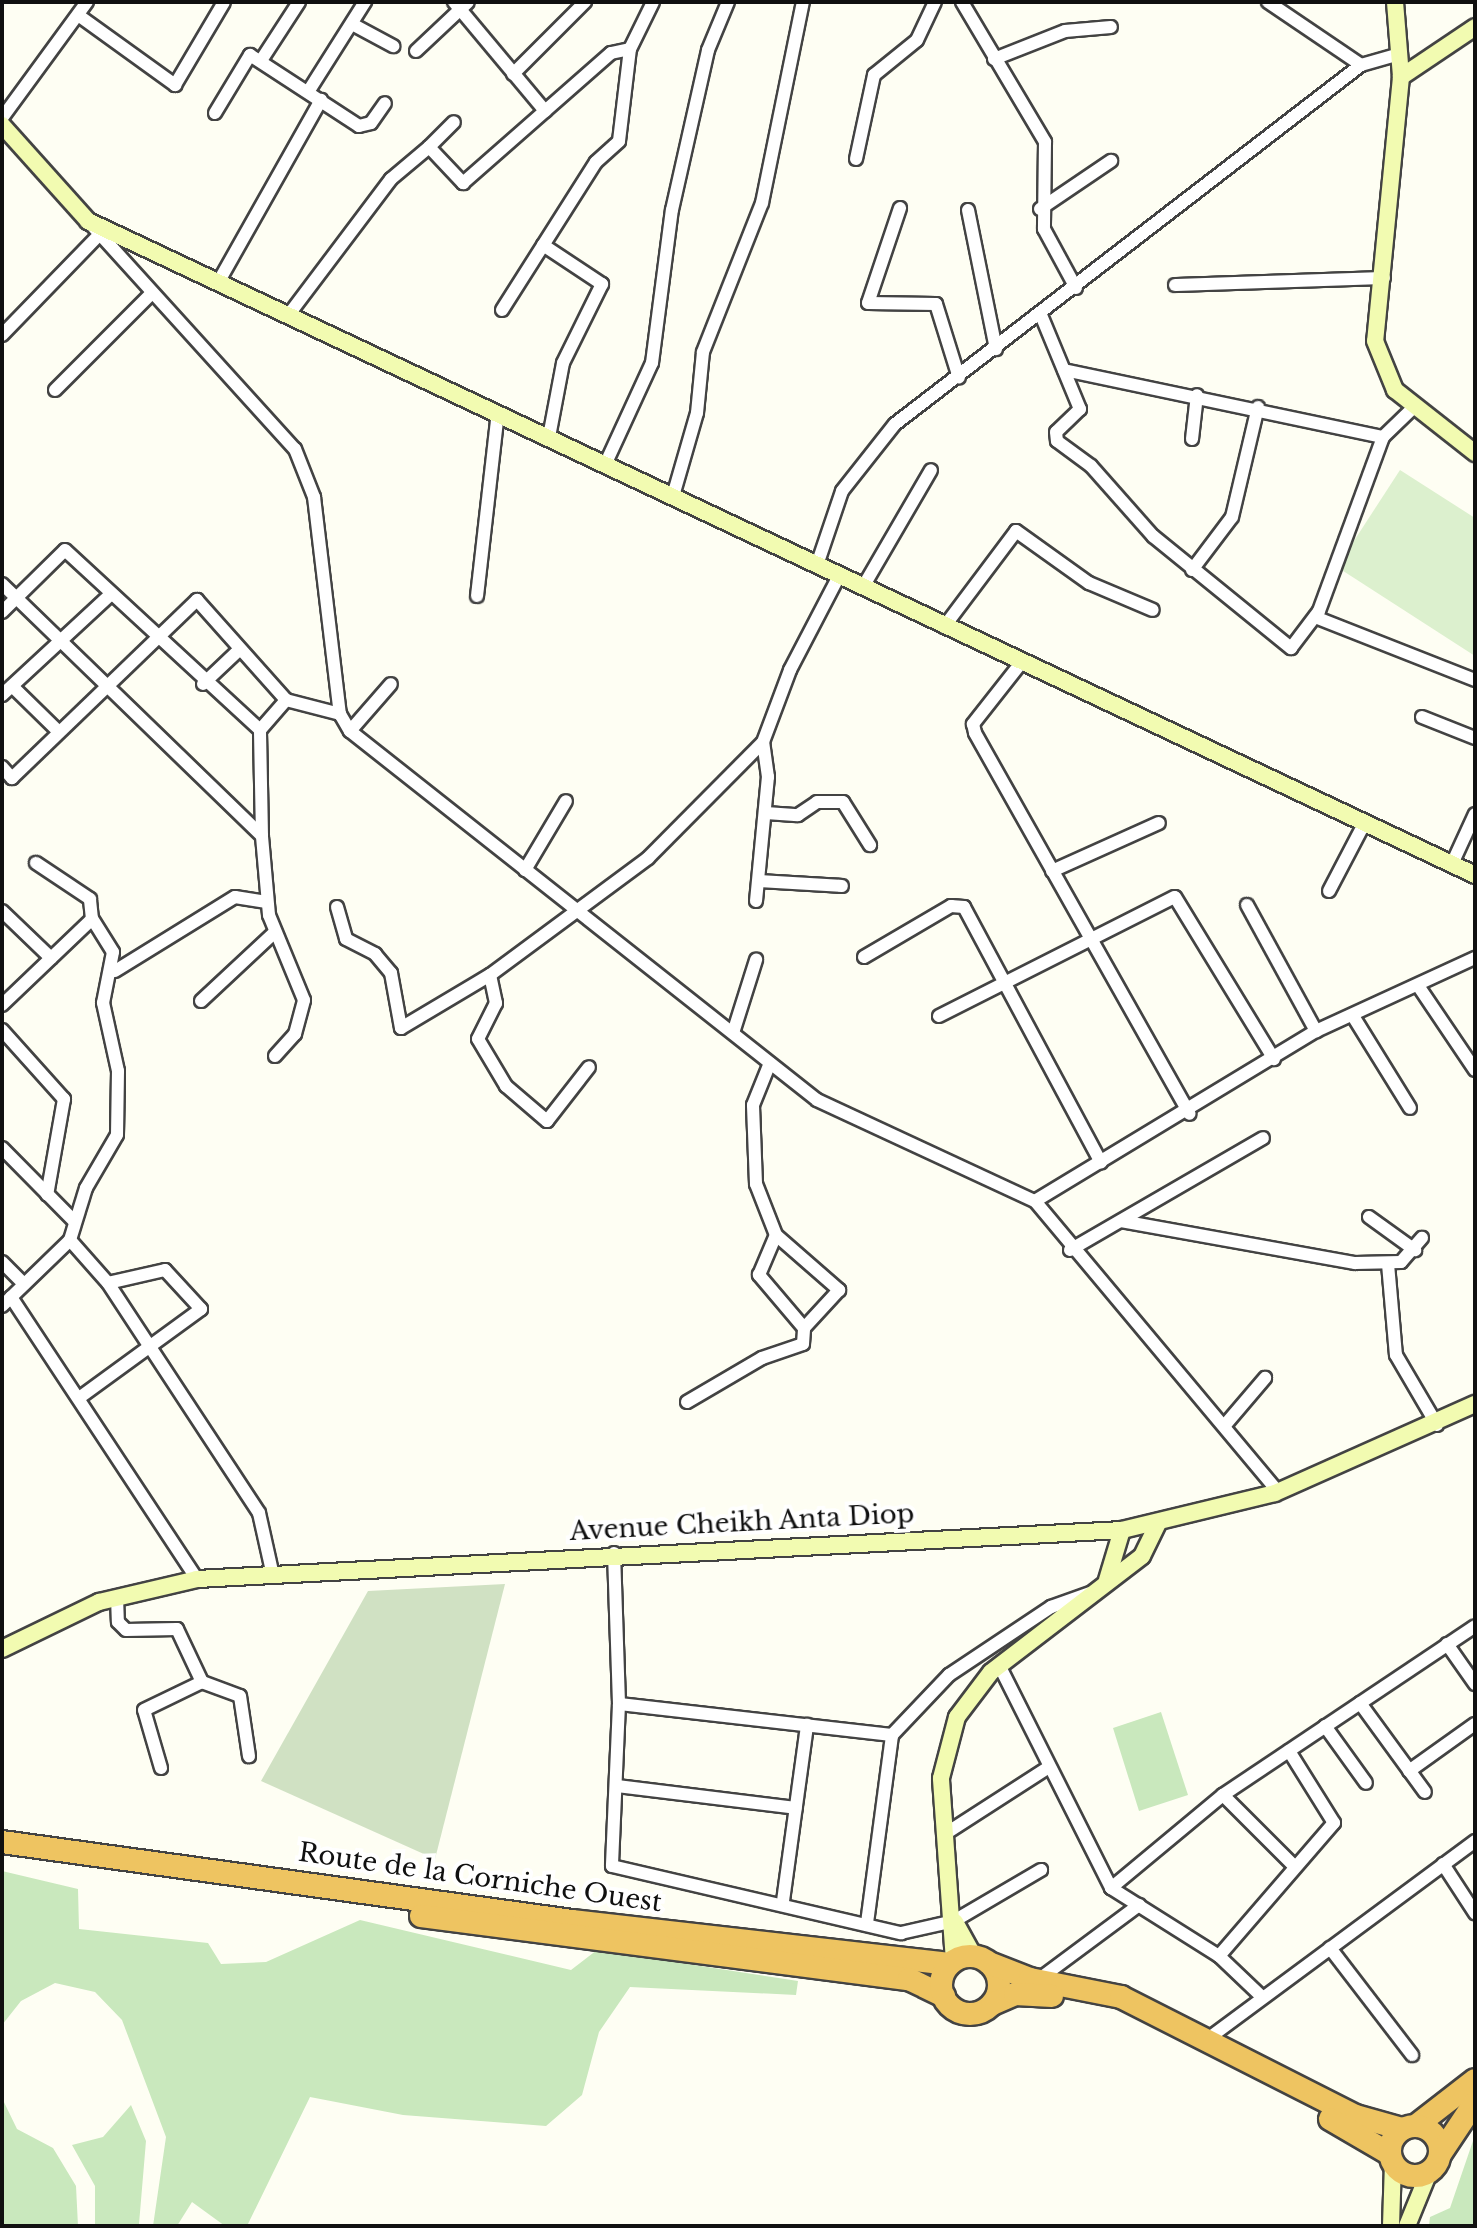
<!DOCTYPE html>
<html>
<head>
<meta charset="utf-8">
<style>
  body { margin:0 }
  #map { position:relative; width:1477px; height:2228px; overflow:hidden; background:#fefef3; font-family:"Libre Baskerville",serif }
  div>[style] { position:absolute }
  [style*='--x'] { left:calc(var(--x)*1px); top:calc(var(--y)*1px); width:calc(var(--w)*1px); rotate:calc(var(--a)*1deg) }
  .green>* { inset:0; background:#c9e8bd }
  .cemetery>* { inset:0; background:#d0e1c3 }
  .pitch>* { inset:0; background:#dcf0ce }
  .roads { filter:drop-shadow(2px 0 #434343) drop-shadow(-2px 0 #434343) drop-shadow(0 2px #434343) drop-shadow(0 -2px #434343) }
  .street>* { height:12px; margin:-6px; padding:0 6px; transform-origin:6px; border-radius:6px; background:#fff }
  .secondary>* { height:16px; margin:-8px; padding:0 8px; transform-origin:8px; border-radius:8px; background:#f2fbb1 }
  .highway>* { height:22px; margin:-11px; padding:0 11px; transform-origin:11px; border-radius:11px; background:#eec461 }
  .highway>.ring { margin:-11px; padding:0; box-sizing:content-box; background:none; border:22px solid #eec461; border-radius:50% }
  span { translate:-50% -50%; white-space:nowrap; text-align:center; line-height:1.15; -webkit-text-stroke:8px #fff; paint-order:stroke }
  .street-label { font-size:26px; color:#101010 }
  .frame { position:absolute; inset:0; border:4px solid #101010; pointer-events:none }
</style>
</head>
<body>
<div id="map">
  <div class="green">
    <div style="clip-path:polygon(1161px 1712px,1188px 1795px,1139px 1811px,1113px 1728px)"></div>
    <div style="clip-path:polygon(2px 1871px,78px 1889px,79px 1929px,208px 1943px,221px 1964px,266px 1962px,360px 1920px,571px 1970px,597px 1950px,798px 1981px,796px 1995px,630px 1987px,599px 2032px,582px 2095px,546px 2126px,403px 2115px,310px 2097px,247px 2226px,225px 2226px,192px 2202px,177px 2226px,153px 2226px,166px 2137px,122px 2020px,95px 1992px,55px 1983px,21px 2001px,2px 2025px)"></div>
    <div style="clip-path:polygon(2px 2098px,17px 2129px,53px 2148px,76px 2186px,78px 2226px,2px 2226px)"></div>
    <div style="clip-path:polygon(131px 2105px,146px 2141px,139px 2224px,95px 2226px,95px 2186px,72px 2145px,103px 2137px)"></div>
    <div style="clip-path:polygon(1475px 2135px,1475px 2226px,1429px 2226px,1430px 2217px,1450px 2208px)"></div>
  </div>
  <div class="cemetery">
    <div style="clip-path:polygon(505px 1584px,435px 1859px,261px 1781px,368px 1591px)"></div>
  </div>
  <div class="pitch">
    <div style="clip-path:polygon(1400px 470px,1475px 518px,1475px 656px,1337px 567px)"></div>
  </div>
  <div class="roads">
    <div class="street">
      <div style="--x:454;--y:2;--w:142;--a:50.1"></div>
      <div style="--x:962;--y:2;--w:163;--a:59.3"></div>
      <div style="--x:1045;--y:142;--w:87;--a:90.7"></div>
      <div style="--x:1044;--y:229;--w:67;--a:61.5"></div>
      <div style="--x:1268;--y:2;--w:112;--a:34.1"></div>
      <div style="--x:78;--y:15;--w:120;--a:35.8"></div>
      <div style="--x:175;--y:85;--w:96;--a:-59.4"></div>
      <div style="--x:352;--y:24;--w:47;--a:28.2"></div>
      <div style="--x:416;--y:51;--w:71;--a:-43.3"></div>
      <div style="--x:262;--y:59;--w:68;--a:-57"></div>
      <div style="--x:994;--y:59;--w:76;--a:-21.5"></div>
      <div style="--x:1065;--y:31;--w:46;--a:-5"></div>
      <div style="--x:513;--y:74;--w:102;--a:-45"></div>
      <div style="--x:308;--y:92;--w:107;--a:-57.7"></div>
      <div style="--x:215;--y:113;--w:68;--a:-58.9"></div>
      <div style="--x:250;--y:55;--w:130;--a:33.1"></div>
      <div style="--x:359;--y:126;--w:12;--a:-14"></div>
      <div style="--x:371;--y:123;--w:24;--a:-55"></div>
      <div style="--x:2;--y:118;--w:144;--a:-53.8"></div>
      <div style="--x:429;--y:147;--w:35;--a:-45"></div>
      <div style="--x:856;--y:159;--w:86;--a:-77.9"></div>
      <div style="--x:874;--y:75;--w:55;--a:-39.1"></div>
      <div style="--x:917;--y:40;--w:42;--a:-64.7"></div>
      <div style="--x:900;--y:208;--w:100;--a:108.6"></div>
      <div style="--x:868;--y:303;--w:68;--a:0.8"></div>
      <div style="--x:936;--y:304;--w:77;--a:72.7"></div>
      <div style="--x:1040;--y:209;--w:86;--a:-34.1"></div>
      <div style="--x:968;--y:210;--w:142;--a:78.6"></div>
      <div style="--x:88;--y:221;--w:308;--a:47.8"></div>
      <div style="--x:295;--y:449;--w:52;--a:68.4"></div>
      <div style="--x:314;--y:497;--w:219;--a:83.2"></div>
      <div style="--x:340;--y:714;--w:20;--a:60"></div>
      <div style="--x:350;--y:731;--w:595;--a:38.31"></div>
      <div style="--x:817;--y:1100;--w:240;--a:24.9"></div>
      <div style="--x:1035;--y:1201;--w:379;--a:50.1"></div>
      <div style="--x:543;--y:245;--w:71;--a:33.5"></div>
      <div style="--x:602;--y:284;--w:88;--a:116.3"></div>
      <div style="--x:563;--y:363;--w:75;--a:100.7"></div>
      <div style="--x:219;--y:281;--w:208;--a:-60.6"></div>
      <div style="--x:1175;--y:285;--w:209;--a:-1.9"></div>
      <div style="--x:502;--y:310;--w:175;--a:-57.6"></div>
      <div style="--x:596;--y:162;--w:31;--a:-42"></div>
      <div style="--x:619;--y:141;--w:93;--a:-83.2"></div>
      <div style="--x:630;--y:49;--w:52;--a:-63.9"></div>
      <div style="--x:290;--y:313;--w:168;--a:-53"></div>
      <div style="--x:391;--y:179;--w:50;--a:-40.1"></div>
      <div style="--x:429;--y:147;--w:50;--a:46.6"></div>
      <div style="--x:463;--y:183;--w:197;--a:-41.3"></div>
      <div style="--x:611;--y:53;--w:19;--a:-12"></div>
      <div style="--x:1041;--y:315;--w:102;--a:67.5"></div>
      <div style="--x:1080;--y:409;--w:33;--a:136"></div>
      <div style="--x:1056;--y:432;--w:9;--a:84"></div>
      <div style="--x:1057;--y:441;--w:42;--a:36.3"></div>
      <div style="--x:1091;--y:466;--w:94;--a:48.5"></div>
      <div style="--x:1153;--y:536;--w:178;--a:39.1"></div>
      <div style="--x:1291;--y:648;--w:46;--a:-52.9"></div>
      <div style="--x:1319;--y:611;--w:185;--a:-69.8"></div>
      <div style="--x:2;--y:335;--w:136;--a:-45.9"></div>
      <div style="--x:1064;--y:370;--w:326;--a:11.9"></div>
      <div style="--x:1383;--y:437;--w:45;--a:-44.1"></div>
      <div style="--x:55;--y:390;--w:136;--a:-45"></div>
      <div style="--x:1192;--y:439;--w:44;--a:-83.5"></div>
      <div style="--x:605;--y:465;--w:112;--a:-65.3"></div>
      <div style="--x:652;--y:363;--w:154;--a:-82.6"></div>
      <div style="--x:672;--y:210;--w:164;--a:-77.3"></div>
      <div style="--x:708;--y:50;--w:52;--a:-67.4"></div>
      <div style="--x:673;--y:496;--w:86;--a:-73.9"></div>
      <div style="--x:697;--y:413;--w:61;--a:-84.4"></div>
      <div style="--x:703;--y:352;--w:160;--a:-68.4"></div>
      <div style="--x:762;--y:203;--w:205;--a:-78.5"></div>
      <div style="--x:817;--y:565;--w:78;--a:-71.3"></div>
      <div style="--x:842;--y:491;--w:85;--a:-51.7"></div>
      <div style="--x:895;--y:424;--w:588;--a:-37.61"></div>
      <div style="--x:1361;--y:65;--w:41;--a:-15.8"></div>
      <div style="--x:1192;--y:570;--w:66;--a:-53"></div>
      <div style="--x:1232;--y:517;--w:113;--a:-76.7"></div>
      <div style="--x:2;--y:584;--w:362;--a:44.1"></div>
      <div style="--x:863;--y:587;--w:135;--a:-59.8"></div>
      <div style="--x:477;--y:596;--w:184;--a:-83.5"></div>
      <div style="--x:2;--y:612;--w:88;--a:-44.5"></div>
      <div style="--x:65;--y:550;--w:265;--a:42.7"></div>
      <div style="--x:1315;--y:617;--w:172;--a:21.5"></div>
      <div style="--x:944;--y:627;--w:120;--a:-53.1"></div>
      <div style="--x:1016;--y:531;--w:90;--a:35.5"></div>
      <div style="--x:1089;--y:583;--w:69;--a:22.9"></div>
      <div style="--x:1021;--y:663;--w:78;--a:128.2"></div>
      <div style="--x:973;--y:724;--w:9;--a:77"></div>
      <div style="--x:975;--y:733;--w:437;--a:60.6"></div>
      <div style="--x:203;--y:684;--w:50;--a:-43.4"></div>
      <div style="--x:12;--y:686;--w:64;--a:44.4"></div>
      <div style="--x:2;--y:695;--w:149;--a:-42.8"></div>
      <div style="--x:1422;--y:717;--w:57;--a:21.6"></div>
      <div style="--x:350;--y:731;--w:62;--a:-48.9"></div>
      <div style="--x:2;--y:767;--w:15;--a:48"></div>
      <div style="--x:12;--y:778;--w:257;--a:-43.9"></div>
      <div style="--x:197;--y:600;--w:134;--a:48.3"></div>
      <div style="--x:286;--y:700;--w:56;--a:14.5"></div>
      <div style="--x:766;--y:813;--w:32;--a:4"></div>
      <div style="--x:798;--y:815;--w:23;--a:-34"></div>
      <div style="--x:817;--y:802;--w:26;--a:0"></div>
      <div style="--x:843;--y:802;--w:51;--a:57.9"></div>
      <div style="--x:1452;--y:864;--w:55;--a:-65.3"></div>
      <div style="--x:525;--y:870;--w:80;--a:-59.3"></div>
      <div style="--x:1052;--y:871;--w:117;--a:-24.2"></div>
      <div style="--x:759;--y:881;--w:83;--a:3.4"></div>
      <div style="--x:1329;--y:891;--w:76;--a:-62.4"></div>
      <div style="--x:756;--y:901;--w:125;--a:-84.5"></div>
      <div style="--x:768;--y:777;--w:35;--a:-98"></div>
      <div style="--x:763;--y:742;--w:77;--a:-69.4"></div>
      <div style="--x:790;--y:670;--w:106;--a:-62.5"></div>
      <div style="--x:1247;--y:905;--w:144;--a:61.3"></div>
      <div style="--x:337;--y:907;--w:33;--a:74"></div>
      <div style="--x:346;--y:939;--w:33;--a:27"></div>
      <div style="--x:375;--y:954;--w:25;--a:50"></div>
      <div style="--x:391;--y:973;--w:56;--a:79.7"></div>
      <div style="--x:401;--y:1028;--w:104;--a:-30.8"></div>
      <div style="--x:490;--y:975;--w:197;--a:-36.5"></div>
      <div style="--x:648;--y:858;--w:163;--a:-45.2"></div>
      <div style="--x:2;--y:911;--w:68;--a:43.8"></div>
      <div style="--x:864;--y:957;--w:101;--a:-30.4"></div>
      <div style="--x:951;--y:906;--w:13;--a:4"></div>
      <div style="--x:964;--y:907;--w:290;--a:61.8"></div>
      <div style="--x:115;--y:971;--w:141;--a:-31.7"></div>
      <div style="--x:235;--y:897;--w:32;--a:9"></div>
      <div style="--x:490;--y:975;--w:29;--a:78"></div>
      <div style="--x:496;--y:1003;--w:40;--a:116.6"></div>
      <div style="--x:478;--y:1039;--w:55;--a:59.2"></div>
      <div style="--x:506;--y:1086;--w:54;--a:40.5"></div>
      <div style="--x:547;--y:1121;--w:68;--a:-52.1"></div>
      <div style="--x:1419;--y:987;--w:100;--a:56"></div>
      <div style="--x:201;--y:1001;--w:101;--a:-43"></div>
      <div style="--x:2;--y:1005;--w:124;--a:-43.7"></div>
      <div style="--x:939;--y:1016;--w:264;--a:-26.8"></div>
      <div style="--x:1175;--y:897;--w:190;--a:58.6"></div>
      <div style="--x:1353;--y:1016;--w:108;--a:58.2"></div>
      <div style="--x:2;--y:1030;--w:93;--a:48.1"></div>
      <div style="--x:64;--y:1099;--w:97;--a:100"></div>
      <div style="--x:733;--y:1033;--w:77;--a:-72.5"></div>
      <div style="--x:275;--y:1056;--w:30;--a:-48"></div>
      <div style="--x:295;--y:1034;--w:35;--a:-75"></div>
      <div style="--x:304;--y:1000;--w:92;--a:-112.4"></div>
      <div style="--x:269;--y:915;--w:79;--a:-95.1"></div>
      <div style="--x:262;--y:836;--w:106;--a:-91.1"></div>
      <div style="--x:260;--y:730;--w:40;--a:-49"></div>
      <div style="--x:2;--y:1148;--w:104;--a:45.4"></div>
      <div style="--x:1035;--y:1201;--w:328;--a:-31.2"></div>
      <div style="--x:1316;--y:1031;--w:175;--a:-24.7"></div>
      <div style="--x:1369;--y:1217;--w:57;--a:35.7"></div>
      <div style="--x:1121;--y:1221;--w:238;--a:10.2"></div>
      <div style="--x:1355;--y:1263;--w:46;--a:-1.2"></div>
      <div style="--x:1401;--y:1262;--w:32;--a:-49"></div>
      <div style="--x:776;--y:1235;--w:84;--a:41.1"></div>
      <div style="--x:839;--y:1290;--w:52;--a:132.6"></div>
      <div style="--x:70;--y:1240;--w:57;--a:48.5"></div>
      <div style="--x:108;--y:1283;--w:275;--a:56.7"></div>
      <div style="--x:259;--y:1513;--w:59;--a:77.4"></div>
      <div style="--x:1070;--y:1250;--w:223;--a:-30.1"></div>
      <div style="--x:2;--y:1262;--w:31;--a:45"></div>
      <div style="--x:1388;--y:1264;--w:91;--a:85"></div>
      <div style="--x:1396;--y:1355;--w:81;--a:59.6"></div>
      <div style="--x:11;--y:1297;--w:338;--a:56.6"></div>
      <div style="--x:2;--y:1306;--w:95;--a:-44.1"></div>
      <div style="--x:70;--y:1240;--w:54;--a:-72.9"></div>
      <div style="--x:86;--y:1188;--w:61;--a:-59.7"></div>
      <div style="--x:117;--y:1135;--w:64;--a:-89.1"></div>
      <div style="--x:118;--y:1071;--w:70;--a:-102.4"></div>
      <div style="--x:103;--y:1003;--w:52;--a:-78.9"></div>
      <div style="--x:113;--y:952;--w:39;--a:-122"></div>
      <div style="--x:92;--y:919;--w:20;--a:-96"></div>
      <div style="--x:90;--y:899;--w:65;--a:-146.3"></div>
      <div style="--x:79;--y:1398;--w:151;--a:-36.1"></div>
      <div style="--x:201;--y:1309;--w:53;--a:-132.7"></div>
      <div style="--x:165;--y:1270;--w:58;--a:167.2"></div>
      <div style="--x:687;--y:1402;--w:87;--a:-30.4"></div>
      <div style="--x:762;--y:1358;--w:43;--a:-18.9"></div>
      <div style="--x:803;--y:1344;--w:16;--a:-86"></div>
      <div style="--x:804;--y:1328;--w:70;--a:-130.3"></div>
      <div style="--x:759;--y:1275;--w:43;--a:-67"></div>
      <div style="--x:776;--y:1235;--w:55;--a:-111.4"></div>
      <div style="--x:756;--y:1184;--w:79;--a:-92.2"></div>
      <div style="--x:753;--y:1105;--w:45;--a:-68"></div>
      <div style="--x:1225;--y:1425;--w:62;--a:-49.6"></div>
      <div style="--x:614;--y:1553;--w:151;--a:88.1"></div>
      <div style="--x:619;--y:1704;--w:162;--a:92.5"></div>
      <div style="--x:612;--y:1866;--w:297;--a:13.1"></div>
      <div style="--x:901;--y:1933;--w:54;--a:-12.8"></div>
      <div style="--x:954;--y:1921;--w:101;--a:-30.4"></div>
      <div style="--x:117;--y:1597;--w:25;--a:88"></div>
      <div style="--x:118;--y:1622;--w:11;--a:45"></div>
      <div style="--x:126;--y:1630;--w:51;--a:-1.1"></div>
      <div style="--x:177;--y:1629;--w:59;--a:64.7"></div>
      <div style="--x:202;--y:1682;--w:40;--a:20.2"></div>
      <div style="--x:240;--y:1696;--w:61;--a:81.5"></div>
      <div style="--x:1447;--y:1644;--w:49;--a:55"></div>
      <div style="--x:999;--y:1665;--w:250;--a:63.3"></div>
      <div style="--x:1111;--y:1888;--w:128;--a:32.2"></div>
      <div style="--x:1219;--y:1956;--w:58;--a:43.6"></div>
      <div style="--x:1360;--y:1703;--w:110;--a:53.9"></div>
      <div style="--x:619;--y:1704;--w:275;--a:6.5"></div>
      <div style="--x:1325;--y:1726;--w:70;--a:54.3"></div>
      <div style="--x:161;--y:1768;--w:60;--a:-106.3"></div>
      <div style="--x:144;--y:1710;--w:64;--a:-25.8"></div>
      <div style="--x:1409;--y:1771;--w:81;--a:-35.5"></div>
      <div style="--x:617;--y:1786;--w:180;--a:7"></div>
      <div style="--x:1223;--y:1795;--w:98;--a:45"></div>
      <div style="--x:945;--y:1834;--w:120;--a:-32.8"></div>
      <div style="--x:1443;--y:1864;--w:59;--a:56.9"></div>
      <div style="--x:1111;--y:1888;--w:146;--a:-39.7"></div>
      <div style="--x:1223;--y:1795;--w:303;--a:-33.8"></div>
      <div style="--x:783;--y:1901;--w:178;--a:-82.2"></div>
      <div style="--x:867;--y:1923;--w:190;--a:-82.4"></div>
      <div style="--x:892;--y:1735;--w:83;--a:-46.5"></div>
      <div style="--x:949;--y:1675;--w:123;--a:-33.7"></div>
      <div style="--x:1051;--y:1607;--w:41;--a:-19.7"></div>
      <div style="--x:1330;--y:1948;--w:135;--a:52.5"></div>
      <div style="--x:1219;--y:1956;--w:176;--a:-49.2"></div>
      <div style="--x:1334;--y:1823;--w:85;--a:-122"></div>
      <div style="--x:1038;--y:1980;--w:126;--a:-36.6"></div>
      <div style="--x:1209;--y:2038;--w:331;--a:-36.5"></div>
    </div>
    <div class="secondary">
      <div style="--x:1395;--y:2;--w:75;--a:85.4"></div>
      <div style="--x:1401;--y:77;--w:265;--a:95.6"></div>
      <div style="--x:1375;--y:341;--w:53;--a:67.8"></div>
      <div style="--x:1395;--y:390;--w:102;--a:38.2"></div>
      <div style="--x:1401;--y:77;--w:89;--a:-34"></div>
      <div style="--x:2;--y:125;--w:129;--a:48.1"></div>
      <div style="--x:88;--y:221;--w:1533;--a:25.24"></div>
      <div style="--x:1107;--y:1580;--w:52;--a:-73.3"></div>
      <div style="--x:2;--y:1649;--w:108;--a:-25.9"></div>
      <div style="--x:99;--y:1602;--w:101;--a:-13.2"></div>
      <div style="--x:197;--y:1579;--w:926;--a:-3.03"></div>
      <div style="--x:1122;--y:1530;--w:157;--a:-13.6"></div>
      <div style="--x:1275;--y:1493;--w:219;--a:-24"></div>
      <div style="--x:955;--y:1922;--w:39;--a:61"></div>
      <div style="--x:954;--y:1961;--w:183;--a:-94.1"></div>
      <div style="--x:941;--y:1778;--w:63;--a:-75.3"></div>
      <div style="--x:957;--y:1717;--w:56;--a:-52.9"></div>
      <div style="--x:991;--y:1672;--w:190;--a:-37.5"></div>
      <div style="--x:1142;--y:1556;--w:37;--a:-64"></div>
      <div style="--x:1391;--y:2226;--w:63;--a:-88.2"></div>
      <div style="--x:1407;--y:2226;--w:58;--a:-67.8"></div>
    </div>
    <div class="highway">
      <div style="--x:2;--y:1842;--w:575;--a:7.89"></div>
      <div style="--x:572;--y:1921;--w:380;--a:6.5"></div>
      <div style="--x:421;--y:1916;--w:492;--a:7.4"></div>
      <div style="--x:909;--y:1979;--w:39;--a:26"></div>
      <div class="ring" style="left:941px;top:1956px;width:36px;height:36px"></div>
      <div style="--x:989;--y:1963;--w:44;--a:21.3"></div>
      <div style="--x:1030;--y:1979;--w:93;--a:11.2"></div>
      <div style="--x:1121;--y:1997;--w:263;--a:26.9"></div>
      <div style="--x:1356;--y:2116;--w:48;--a:15.8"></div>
      <div style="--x:992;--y:2004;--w:25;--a:-23"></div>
      <div style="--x:1015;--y:1994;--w:37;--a:3"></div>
      <div style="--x:1330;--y:2119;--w:69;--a:30.3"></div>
      <div style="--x:1417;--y:2125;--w:73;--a:-37.8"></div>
      <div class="ring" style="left:1390px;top:2126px;width:28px;height:28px"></div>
      <div style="--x:1441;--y:2153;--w:61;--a:-56.3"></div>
    </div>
  </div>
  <div class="street-label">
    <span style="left:742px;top:1523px;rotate:-3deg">Avenue Cheikh Anta Diop</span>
    <span style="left:480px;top:1878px;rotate:8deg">Route de la Corniche Ouest</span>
  </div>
  <div class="frame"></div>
</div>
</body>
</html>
